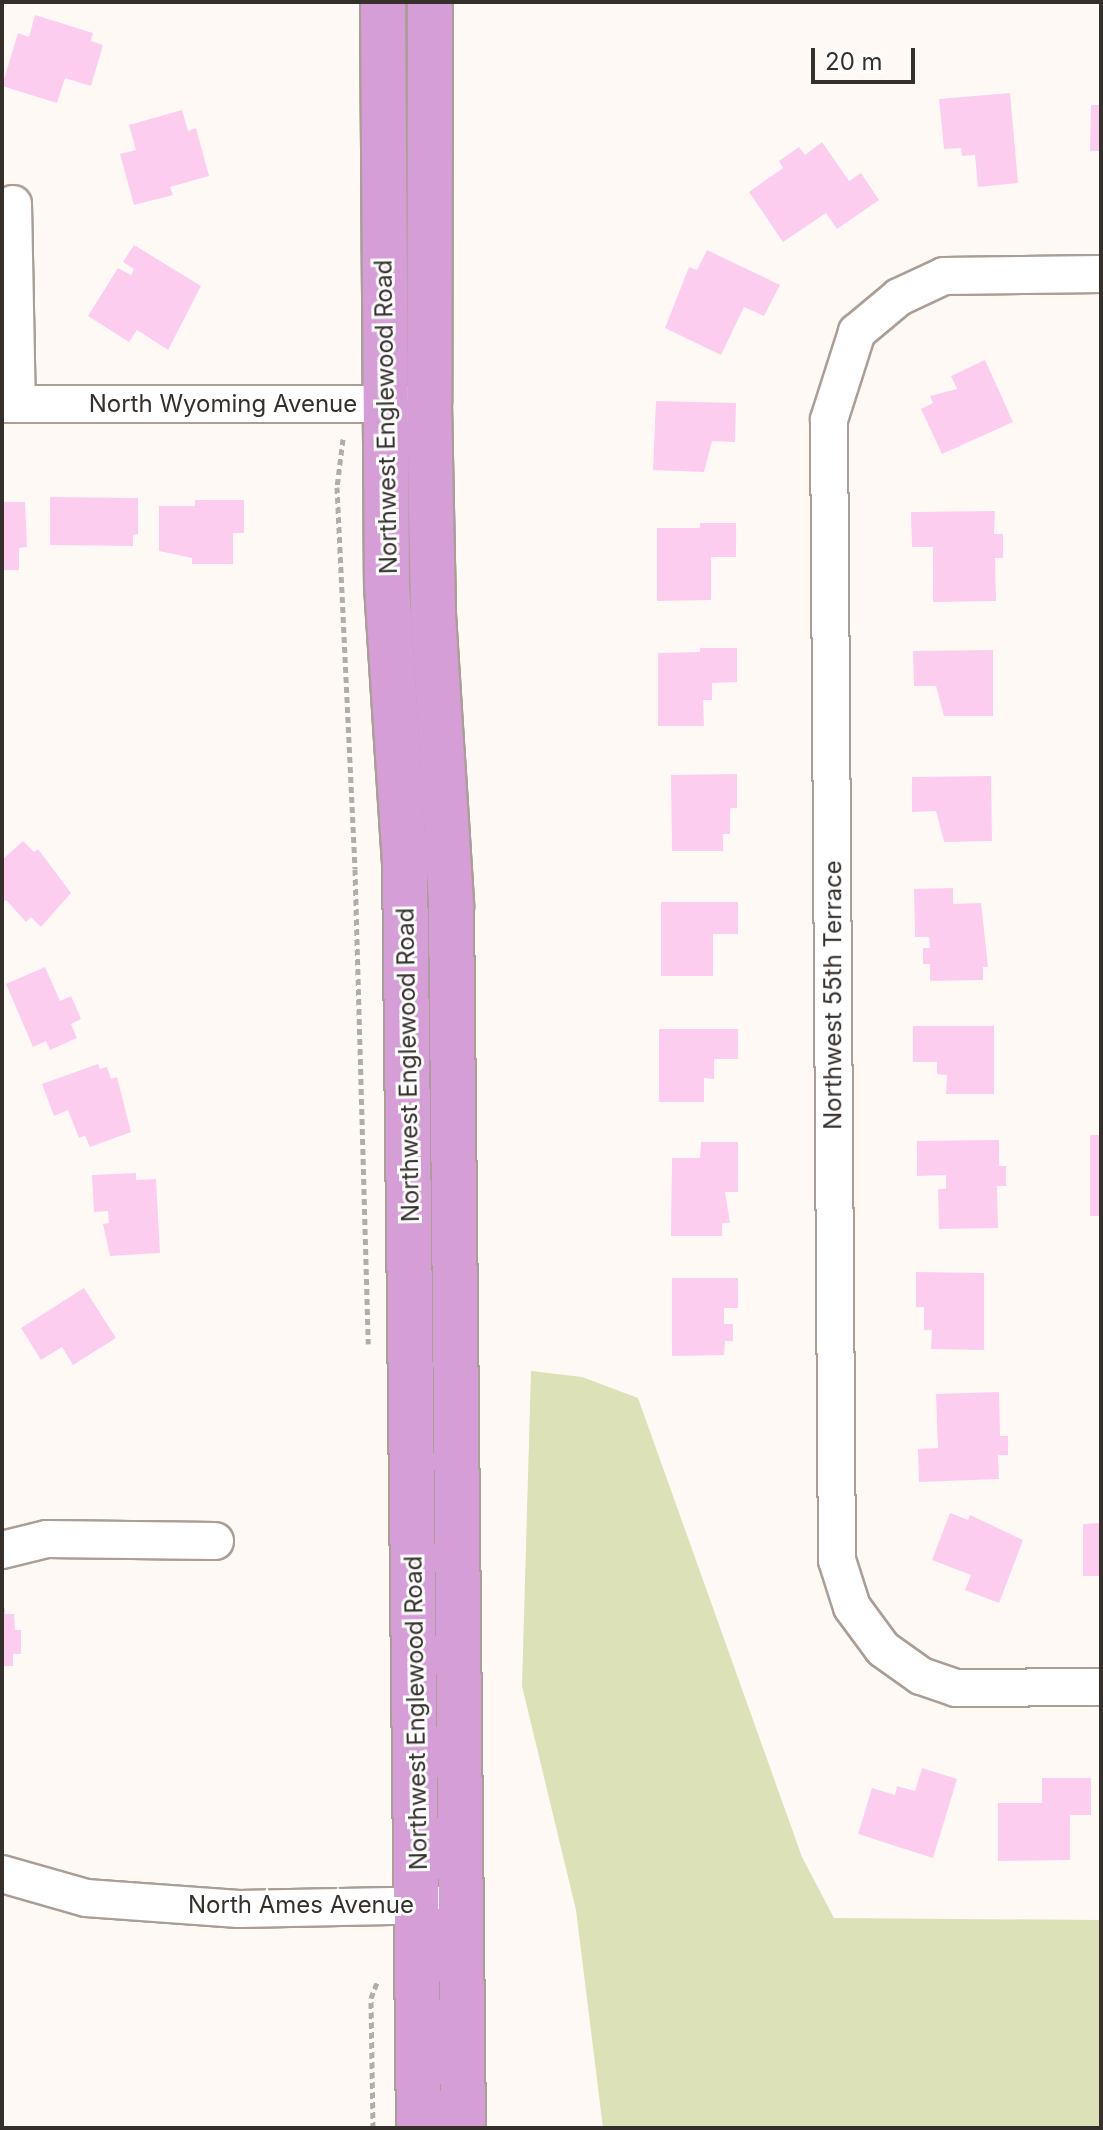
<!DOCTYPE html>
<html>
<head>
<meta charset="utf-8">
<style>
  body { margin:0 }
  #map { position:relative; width:1103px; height:2130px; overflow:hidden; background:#fff9f6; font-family:Inter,sans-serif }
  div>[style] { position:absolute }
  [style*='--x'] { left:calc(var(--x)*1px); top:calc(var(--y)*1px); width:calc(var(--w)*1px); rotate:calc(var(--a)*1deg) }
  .green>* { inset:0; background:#dce1b7 }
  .building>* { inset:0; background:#fdcdf0 }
  .path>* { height:5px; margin-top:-2.5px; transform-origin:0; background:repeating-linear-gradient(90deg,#b3adaa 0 6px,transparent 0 10px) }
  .roads { filter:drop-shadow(2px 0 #ab9e96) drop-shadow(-2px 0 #ab9e96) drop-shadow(0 2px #ab9e96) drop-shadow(0 -2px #ab9e96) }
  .minor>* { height:36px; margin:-18px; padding:0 18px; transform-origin:18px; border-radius:18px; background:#fff }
  .major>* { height:44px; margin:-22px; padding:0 22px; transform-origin:22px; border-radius:22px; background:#d59ed6 }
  span { translate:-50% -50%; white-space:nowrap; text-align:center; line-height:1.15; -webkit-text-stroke:6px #fff; paint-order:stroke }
  .street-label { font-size:24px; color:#35302c }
  .frame { position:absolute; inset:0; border:4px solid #35302c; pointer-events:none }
  .scale { position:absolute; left:811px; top:48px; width:104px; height:36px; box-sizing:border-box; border:4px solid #35302c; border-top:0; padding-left:10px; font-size:24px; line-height:28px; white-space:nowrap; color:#35302c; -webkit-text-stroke:6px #fff; paint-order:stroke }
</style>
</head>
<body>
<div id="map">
  <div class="green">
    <div style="clip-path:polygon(531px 1371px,582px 1377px,638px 1398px,802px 1857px,834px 1918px,1101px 1920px,1101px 2128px,603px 2128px,576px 1910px,522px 1686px)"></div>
  </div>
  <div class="building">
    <div style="clip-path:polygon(35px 15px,93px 33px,91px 41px,103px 45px,91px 86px,65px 78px,57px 103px,2px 86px,18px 33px,29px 37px)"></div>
    <div style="clip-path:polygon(1010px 93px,1018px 183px,978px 187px,975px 155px,962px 156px,961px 148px,944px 149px,939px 99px)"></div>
    <div style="clip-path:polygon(1091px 105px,1101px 105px,1101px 151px,1090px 151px)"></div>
    <div style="clip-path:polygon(182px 110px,188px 131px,196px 128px,209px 176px,170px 187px,173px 195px,134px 205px,120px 154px,136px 150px,129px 125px)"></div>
    <div style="clip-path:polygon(822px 142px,849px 181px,861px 173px,879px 200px,837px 229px,826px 213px,783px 242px,749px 192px,783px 168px,779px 161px,799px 147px,805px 155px)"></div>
    <div style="clip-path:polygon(134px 245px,201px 286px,168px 350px,137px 330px,129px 342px,88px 316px,118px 268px,131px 275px,134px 269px,123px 262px)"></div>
    <div style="clip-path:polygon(707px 250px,780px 285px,764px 316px,744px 307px,721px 355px,665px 328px,689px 267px,697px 270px)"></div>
    <div style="clip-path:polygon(985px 360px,1013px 422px,942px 454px,921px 409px,933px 403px,930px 396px,957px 389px,951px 376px)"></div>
    <div style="clip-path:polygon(656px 401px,736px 403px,735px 442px,712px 441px,704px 472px,653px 470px)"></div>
    <div style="clip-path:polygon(50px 497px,138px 498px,138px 534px,133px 535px,133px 546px,50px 545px)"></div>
    <div style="clip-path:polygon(195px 500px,244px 500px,244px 533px,233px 533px,233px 564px,192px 564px,192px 558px,159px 551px,159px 506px,195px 506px)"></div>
    <div style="clip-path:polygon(2px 502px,25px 502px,27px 547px,19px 548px,19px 570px,2px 570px)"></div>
    <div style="clip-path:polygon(995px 511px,994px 534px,1003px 534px,1003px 558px,995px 558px,996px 601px,933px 602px,933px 547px,912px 547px,911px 512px)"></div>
    <div style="clip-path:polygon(700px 523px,736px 523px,736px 557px,711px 557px,711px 600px,657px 601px,657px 528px,700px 528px)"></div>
    <div style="clip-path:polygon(700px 648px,737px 648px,737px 682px,712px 683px,712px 700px,703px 700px,704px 726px,658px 726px,658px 653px,700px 652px)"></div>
    <div style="clip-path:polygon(993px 650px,993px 716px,944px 716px,936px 686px,914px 686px,913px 651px)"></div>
    <div style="clip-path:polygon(737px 774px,737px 808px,730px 808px,730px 834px,723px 834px,723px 851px,672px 851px,671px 775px)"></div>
    <div style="clip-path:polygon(991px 776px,992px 841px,944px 842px,936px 811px,912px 812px,912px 777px)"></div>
    <div style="clip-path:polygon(23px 841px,34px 852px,38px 849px,71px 893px,41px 927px,31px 917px,26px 922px,6px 900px,2px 903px,2px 860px)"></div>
    <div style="clip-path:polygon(953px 888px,953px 904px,981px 903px,988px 967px,983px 967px,983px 980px,930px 981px,930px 964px,923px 964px,923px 948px,930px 948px,929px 937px,915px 937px,914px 889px)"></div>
    <div style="clip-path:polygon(661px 902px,738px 902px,738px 934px,713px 934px,713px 976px,661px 976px)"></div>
    <div style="clip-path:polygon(45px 967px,60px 1001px,71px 996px,81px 1019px,71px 1024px,77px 1038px,50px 1050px,46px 1041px,33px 1047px,6px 984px)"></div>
    <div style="clip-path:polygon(913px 1026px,994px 1026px,994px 1094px,946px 1094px,947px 1075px,937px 1074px,937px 1062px,913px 1062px)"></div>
    <div style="clip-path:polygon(659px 1029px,738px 1029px,738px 1059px,714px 1059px,714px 1079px,704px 1078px,704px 1102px,659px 1102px)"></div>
    <div style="clip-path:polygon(98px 1064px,100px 1069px,107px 1067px,111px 1079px,117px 1077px,131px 1132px,90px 1147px,85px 1136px,79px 1138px,68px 1110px,54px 1116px,42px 1084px)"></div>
    <div style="clip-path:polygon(1090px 1135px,1101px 1135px,1101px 1216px,1090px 1216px)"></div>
    <div style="clip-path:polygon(999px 1140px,999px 1166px,1006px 1166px,1006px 1186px,997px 1186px,998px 1228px,939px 1229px,938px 1189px,946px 1189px,946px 1175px,917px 1176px,917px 1141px)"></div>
    <div style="clip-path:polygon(701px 1142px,738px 1142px,738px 1192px,725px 1192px,730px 1223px,722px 1223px,722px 1236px,671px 1236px,672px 1158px,700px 1158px)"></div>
    <div style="clip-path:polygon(136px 1173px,136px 1180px,156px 1179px,160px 1253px,110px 1256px,103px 1224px,109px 1223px,108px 1211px,94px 1212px,92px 1175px)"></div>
    <div style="clip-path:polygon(916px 1272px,984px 1273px,984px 1350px,931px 1349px,932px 1330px,924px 1330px,924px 1307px,916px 1307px)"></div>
    <div style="clip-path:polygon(672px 1278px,738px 1278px,738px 1308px,724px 1308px,724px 1324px,733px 1324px,733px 1341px,725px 1341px,724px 1355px,672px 1356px)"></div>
    <div style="clip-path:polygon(84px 1288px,116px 1338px,73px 1365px,62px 1347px,41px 1360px,21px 1328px)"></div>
    <div style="clip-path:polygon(999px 1392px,1000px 1436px,1008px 1436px,1008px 1455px,998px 1455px,999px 1479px,919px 1482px,918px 1449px,938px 1448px,936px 1394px)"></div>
    <div style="clip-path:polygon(950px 1513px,968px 1520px,970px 1515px,1023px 1540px,999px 1603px,965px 1590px,971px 1575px,932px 1560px)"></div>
    <div style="clip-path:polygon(1101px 1523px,1101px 1576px,1083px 1576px,1083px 1524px)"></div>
    <div style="clip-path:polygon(5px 1608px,5px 1614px,14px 1614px,15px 1630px,21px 1630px,21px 1654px,13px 1654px,13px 1666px,2px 1666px,2px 1609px)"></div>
    <div style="clip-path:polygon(922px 1768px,957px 1779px,933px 1858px,858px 1834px,872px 1788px,895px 1795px,897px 1786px,915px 1791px)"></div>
    <div style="clip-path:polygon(1042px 1778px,1091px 1778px,1091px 1815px,1070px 1815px,1070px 1860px,998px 1861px,998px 1803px,1042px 1803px)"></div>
  </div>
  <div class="path">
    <div style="--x:343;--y:439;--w:48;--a:97.1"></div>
    <div style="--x:337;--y:487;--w:382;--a:87.3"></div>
    <div style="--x:355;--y:869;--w:475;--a:88.4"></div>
    <div style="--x:373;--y:2128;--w:130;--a:-90.9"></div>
    <div style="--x:371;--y:1998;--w:17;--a:-69"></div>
  </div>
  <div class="roads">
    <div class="minor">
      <div style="--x:13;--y:204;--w:200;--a:88.9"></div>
      <div style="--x:1101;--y:274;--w:157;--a:179.3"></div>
      <div style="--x:944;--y:276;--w:50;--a:155"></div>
      <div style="--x:899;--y:297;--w:55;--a:140.2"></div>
      <div style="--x:857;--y:332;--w:92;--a:107.7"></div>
      <div style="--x:829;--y:420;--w:1140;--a:89.6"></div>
      <div style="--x:837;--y:1560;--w:49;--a:72.3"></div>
      <div style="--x:852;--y:1607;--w:52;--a:53.6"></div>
      <div style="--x:883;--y:1649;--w:47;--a:35.4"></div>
      <div style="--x:921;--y:1676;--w:37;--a:19"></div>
      <div style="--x:956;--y:1688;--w:145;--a:-0.4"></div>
      <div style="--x:2;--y:404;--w:410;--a:0"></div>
      <div style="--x:2;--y:1550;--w:46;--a:-13.7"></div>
      <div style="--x:47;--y:1539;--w:168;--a:0.7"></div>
      <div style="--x:2;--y:1874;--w:87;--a:15.9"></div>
      <div style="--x:86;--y:1898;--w:153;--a:4.1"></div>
      <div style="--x:239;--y:1909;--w:203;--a:-1.1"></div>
    </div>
    <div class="major">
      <div style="--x:383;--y:2;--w:584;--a:89.61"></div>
      <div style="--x:387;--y:586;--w:276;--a:86.3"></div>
      <div style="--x:405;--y:861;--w:1267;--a:89.37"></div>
      <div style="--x:430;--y:2;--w:401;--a:90.1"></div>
      <div style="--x:429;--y:403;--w:212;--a:88.9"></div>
      <div style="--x:433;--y:615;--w:291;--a:86.4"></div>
      <div style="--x:451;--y:905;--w:1223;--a:89.44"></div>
    </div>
  </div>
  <div class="street-label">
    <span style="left:223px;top:404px">North Wyoming Avenue</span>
    <span style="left:386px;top:417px;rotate:-91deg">Northwest Englewood Road</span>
    <span style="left:833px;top:995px;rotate:-90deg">Northwest 55th Terrace</span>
    <span style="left:408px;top:1065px;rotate:-91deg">Northwest Englewood Road</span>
    <span style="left:416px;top:1713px;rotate:-91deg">Northwest Englewood Road</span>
    <span style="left:301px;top:1905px">North Ames Avenue</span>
  </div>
  <div class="frame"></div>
  <div class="scale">20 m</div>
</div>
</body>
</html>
